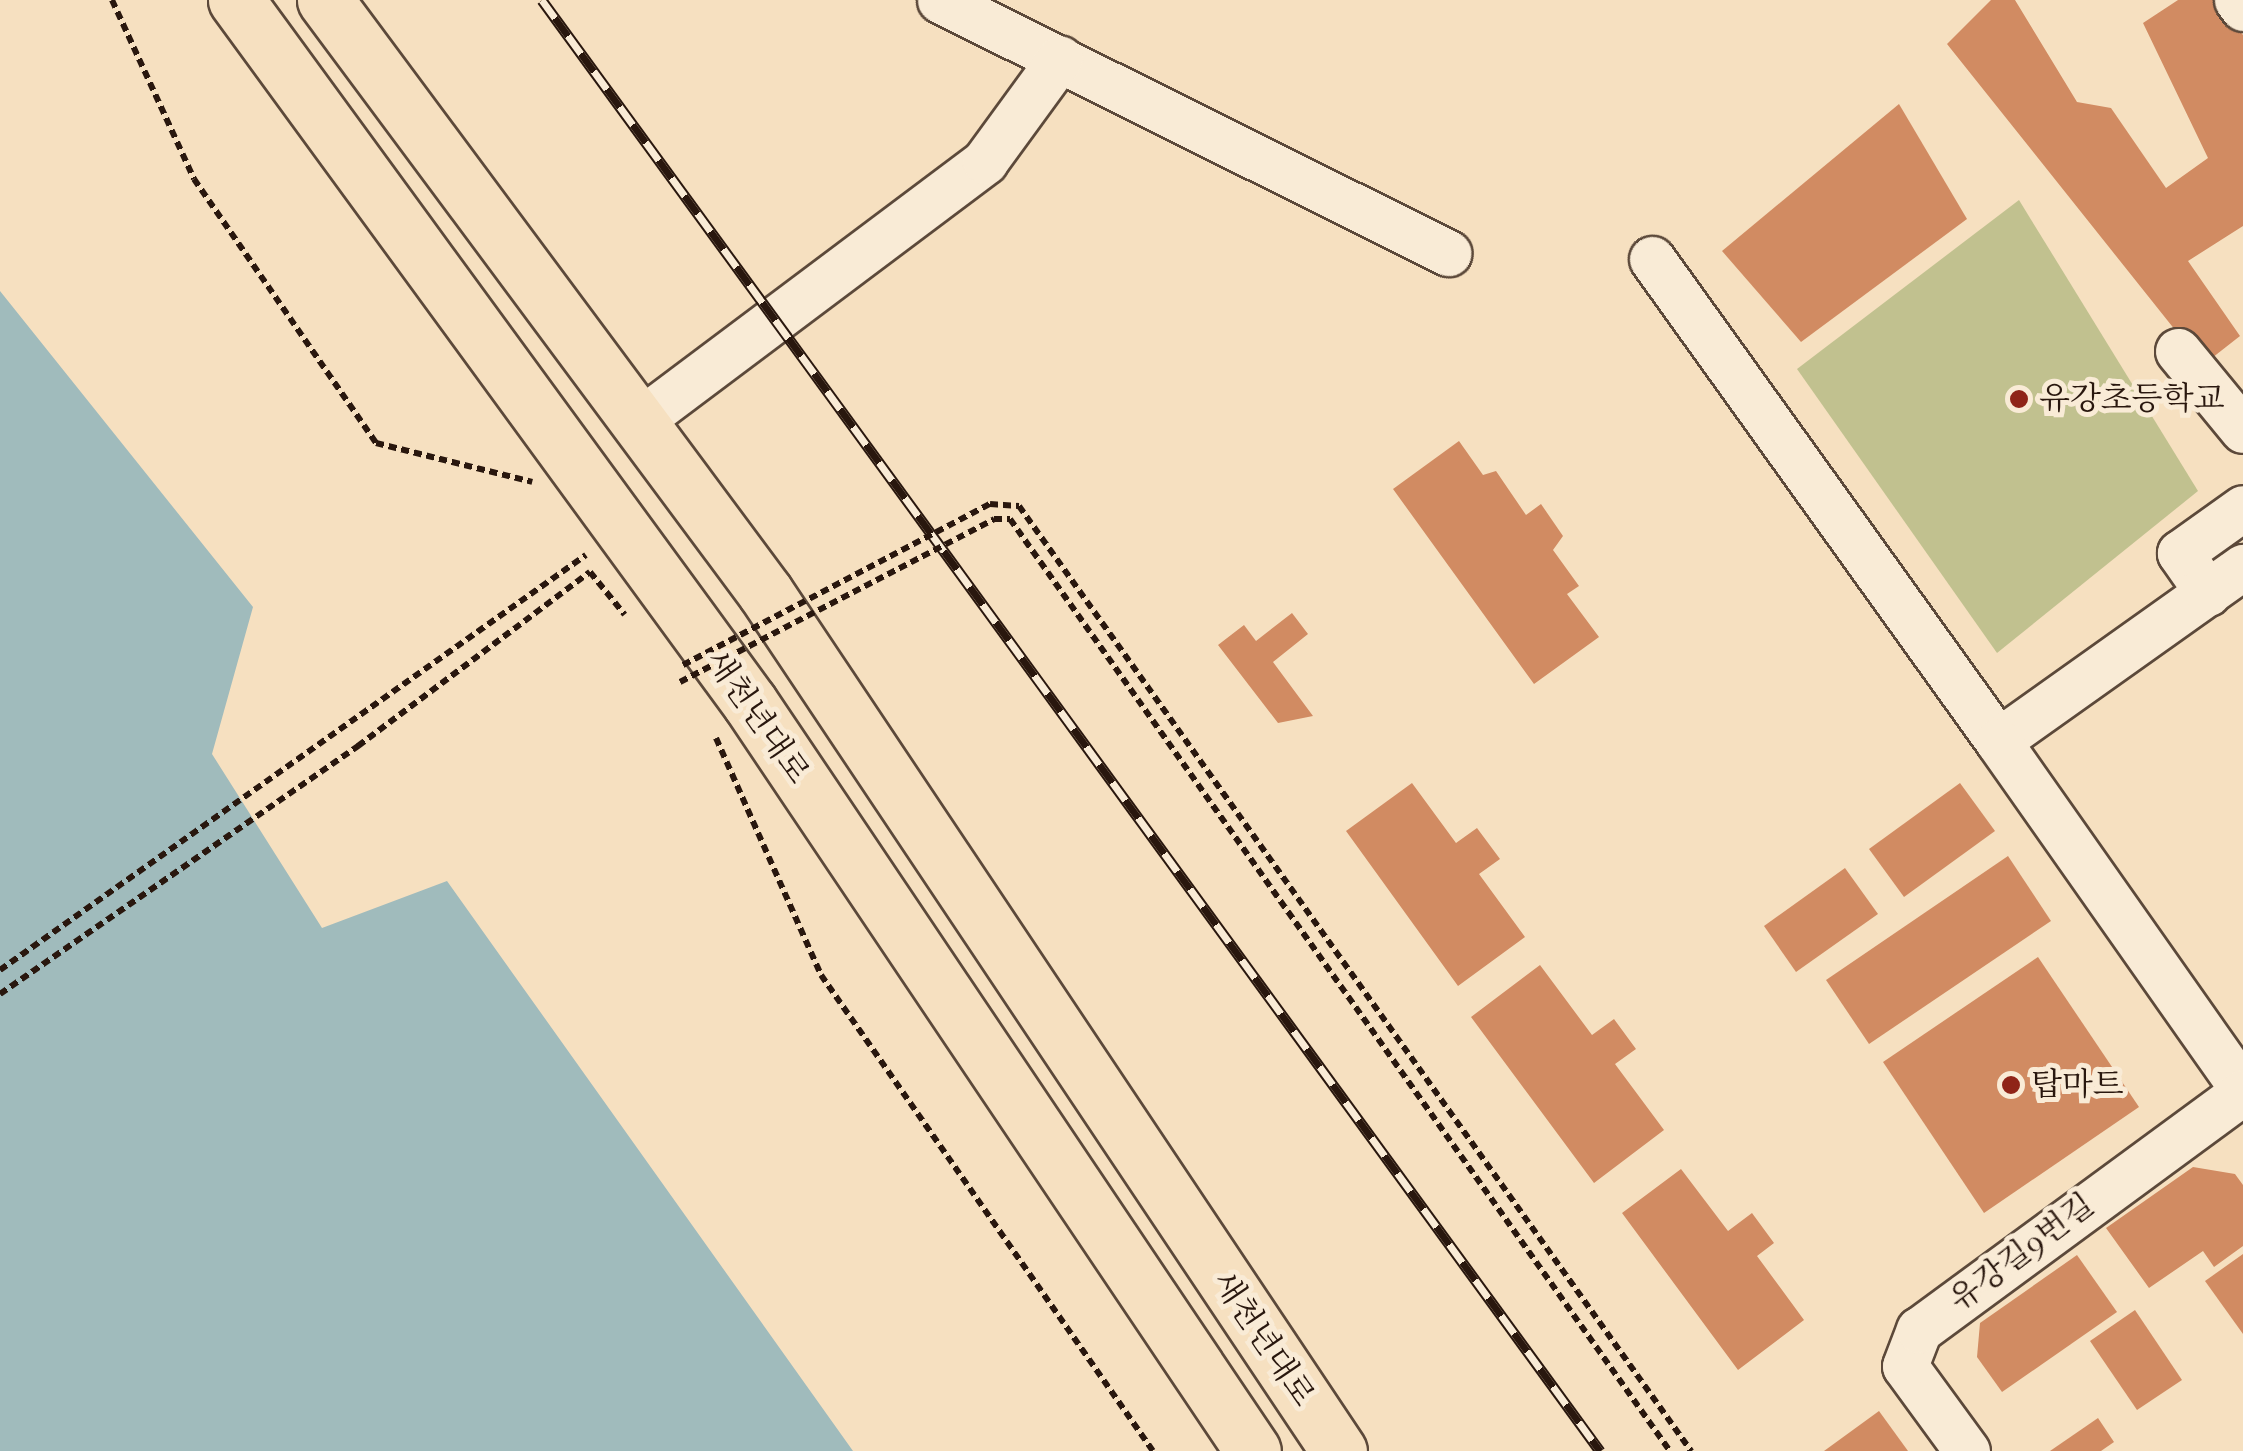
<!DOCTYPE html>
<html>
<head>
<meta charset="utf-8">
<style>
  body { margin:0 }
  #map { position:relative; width:2243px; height:1451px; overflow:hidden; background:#f6e0c0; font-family:"IM FELL French Canon","Noto Serif KR",serif }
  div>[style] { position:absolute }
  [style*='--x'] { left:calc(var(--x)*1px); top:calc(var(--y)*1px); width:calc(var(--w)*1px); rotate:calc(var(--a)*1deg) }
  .green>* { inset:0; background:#c1c18f }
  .water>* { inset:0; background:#a0bbbc }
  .building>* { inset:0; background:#d18b62 }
  .path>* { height:6px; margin-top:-3px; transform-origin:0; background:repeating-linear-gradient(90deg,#29170e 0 8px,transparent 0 13px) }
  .roads { filter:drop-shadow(2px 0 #5c493a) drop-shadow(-2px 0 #5c493a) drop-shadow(0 2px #5c493a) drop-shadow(0 -2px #5c493a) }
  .minor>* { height:45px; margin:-22.5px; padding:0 22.5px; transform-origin:22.5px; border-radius:22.5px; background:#f9ebd6 }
  .highway>* { height:55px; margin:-27.5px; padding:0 27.5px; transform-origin:27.5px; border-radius:27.5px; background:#f6e0c0 }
  .rail>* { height:11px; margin-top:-5.5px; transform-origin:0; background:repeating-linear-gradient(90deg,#f9ebd6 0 22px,#29170e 0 44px); box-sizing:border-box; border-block:2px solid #29170e }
  .path-bridge>* { height:6px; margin-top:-3px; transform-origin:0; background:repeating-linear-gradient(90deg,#29170e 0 8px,transparent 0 13px) }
  .dots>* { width:28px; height:28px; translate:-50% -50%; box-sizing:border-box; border:5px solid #f9ebd6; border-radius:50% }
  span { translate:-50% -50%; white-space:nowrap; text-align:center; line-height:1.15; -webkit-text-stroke:10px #f9ebd6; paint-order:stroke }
  .poi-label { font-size:32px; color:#29170e }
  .left { translate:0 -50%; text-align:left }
  .street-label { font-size:32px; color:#29170e }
</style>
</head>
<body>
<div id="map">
  <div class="green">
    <div style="clip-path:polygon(2019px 200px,2198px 491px,1997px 653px,1797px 369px)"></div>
  </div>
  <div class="water">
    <div style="clip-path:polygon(0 291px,253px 607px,212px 754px,322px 928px,447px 881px,853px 1451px,0 1451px)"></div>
  </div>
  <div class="building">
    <div style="clip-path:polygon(1991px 0,2015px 0,2077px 102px,2111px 108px,2166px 188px,2208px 158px,2143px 23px,2178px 0,2217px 0,2243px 35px,2243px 226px,2188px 261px,2240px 336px,2203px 365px,1947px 44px)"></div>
    <div style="clip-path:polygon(1899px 104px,1967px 219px,1801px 342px,1722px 251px)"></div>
    <div style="clip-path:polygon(1459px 441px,1483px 475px,1496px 471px,1526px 515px,1541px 504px,1563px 536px,1553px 550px,1579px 586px,1567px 594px,1599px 637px,1534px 684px,1393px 489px)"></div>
    <div style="clip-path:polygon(1292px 613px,1308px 634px,1273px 662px,1313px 716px,1278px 723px,1218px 645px,1244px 625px,1256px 641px)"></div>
    <div style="clip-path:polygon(1412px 783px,1456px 843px,1477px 828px,1500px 859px,1479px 874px,1525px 937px,1458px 986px,1346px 831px)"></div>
    <div style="clip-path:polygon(1960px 783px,1995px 831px,1904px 897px,1869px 849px)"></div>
    <div style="clip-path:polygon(2008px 856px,2051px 921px,1869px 1044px,1826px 980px)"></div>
    <div style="clip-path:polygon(1845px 868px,1878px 914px,1796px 972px,1764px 926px)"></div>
    <div style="clip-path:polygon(2038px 957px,2139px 1107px,1984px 1213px,1883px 1062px)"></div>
    <div style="clip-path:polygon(1540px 965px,1592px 1035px,1614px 1019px,1636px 1049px,1615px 1064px,1664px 1130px,1594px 1183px,1471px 1017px)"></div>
    <div style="clip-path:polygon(2193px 1167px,2235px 1174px,2243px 1185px,2243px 1246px,2214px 1267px,2203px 1251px,2149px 1288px,2106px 1228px)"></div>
    <div style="clip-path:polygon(1681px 1169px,1728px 1231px,1752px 1213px,1774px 1243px,1757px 1256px,1804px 1320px,1738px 1370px,1622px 1213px)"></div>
    <div style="clip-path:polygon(2243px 1254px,2243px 1334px,2205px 1281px)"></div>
    <div style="clip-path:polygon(2077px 1255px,2117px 1312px,2002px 1392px,1977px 1357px,1980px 1323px)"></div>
    <div style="clip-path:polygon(2135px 1310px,2182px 1380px,2137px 1410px,2090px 1341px)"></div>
    <div style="clip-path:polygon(1879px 1411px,1908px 1451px,1824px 1451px)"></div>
    <div style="clip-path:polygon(2098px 1418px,2114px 1442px,2101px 1451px,2050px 1451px)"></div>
  </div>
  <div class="path">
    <div style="--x:112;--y:0;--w:197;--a:65.4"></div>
    <div style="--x:194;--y:179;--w:321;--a:55.4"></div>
    <div style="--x:376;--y:443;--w:161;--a:14"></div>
    <div style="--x:990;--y:504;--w:29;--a:4"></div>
    <div style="--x:1019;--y:506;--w:1160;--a:54.58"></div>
    <div style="--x:994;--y:519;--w:16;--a:0"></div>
    <div style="--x:1010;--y:519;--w:1142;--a:54.7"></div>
    <div style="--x:716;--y:738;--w:259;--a:66.1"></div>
    <div style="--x:821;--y:975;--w:580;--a:55.11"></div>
    <div style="--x:0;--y:970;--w:718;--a:-35.31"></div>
    <div style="--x:0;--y:994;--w:436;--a:-34.7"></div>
    <div style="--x:358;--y:746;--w:290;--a:-36.9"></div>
    <div style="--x:590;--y:572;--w:55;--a:50.9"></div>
  </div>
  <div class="roads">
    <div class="minor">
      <div style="--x:940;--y:0;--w:568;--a:26.47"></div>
      <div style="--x:2237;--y:0;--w:10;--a:53"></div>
      <div style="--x:1652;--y:259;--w:593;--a:54.33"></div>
      <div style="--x:1998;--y:741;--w:301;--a:-35.4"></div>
      <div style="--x:2178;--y:351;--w:102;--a:50.6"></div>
      <div style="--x:638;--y:422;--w:434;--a:-36.9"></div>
      <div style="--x:985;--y:161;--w:127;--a:-53.9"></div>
      <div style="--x:2208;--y:593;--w:49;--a:-125"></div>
      <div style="--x:2180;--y:553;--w:77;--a:-35.5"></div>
      <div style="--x:1998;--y:741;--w:426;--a:54.9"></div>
      <div style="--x:1967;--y:1451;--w:105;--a:-126.1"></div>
      <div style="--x:1905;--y:1366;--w:39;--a:-69"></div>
      <div style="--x:1919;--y:1330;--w:402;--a:-36.3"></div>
    </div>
    <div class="highway">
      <div style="--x:236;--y:0;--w:871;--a:53.83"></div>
      <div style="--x:750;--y:703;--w:901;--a:56.08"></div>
      <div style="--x:325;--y:0;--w:738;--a:53.38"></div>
      <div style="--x:765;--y:592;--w:1033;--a:56.25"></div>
    </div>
  </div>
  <div class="rail">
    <div style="--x:542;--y:0;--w:1796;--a:53.9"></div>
  </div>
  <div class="path-bridge">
    <div style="--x:683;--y:665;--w:347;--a:-27.7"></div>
    <div style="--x:680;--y:682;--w:354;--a:-27.4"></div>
  </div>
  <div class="dots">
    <div style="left:2019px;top:399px;background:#8f2418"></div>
    <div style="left:2011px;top:1085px;background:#8f2418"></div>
  </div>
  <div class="poi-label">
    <span class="left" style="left:2039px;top:399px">유강초등학교</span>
    <span class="left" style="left:2031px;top:1085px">탑마트</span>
  </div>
  <div class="street-label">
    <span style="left:757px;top:717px;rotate:55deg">새천년대로</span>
    <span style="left:2022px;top:1253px;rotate:-37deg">유강길9번길</span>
    <span style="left:1263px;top:1339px;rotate:56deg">새천년대로</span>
  </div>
</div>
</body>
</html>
